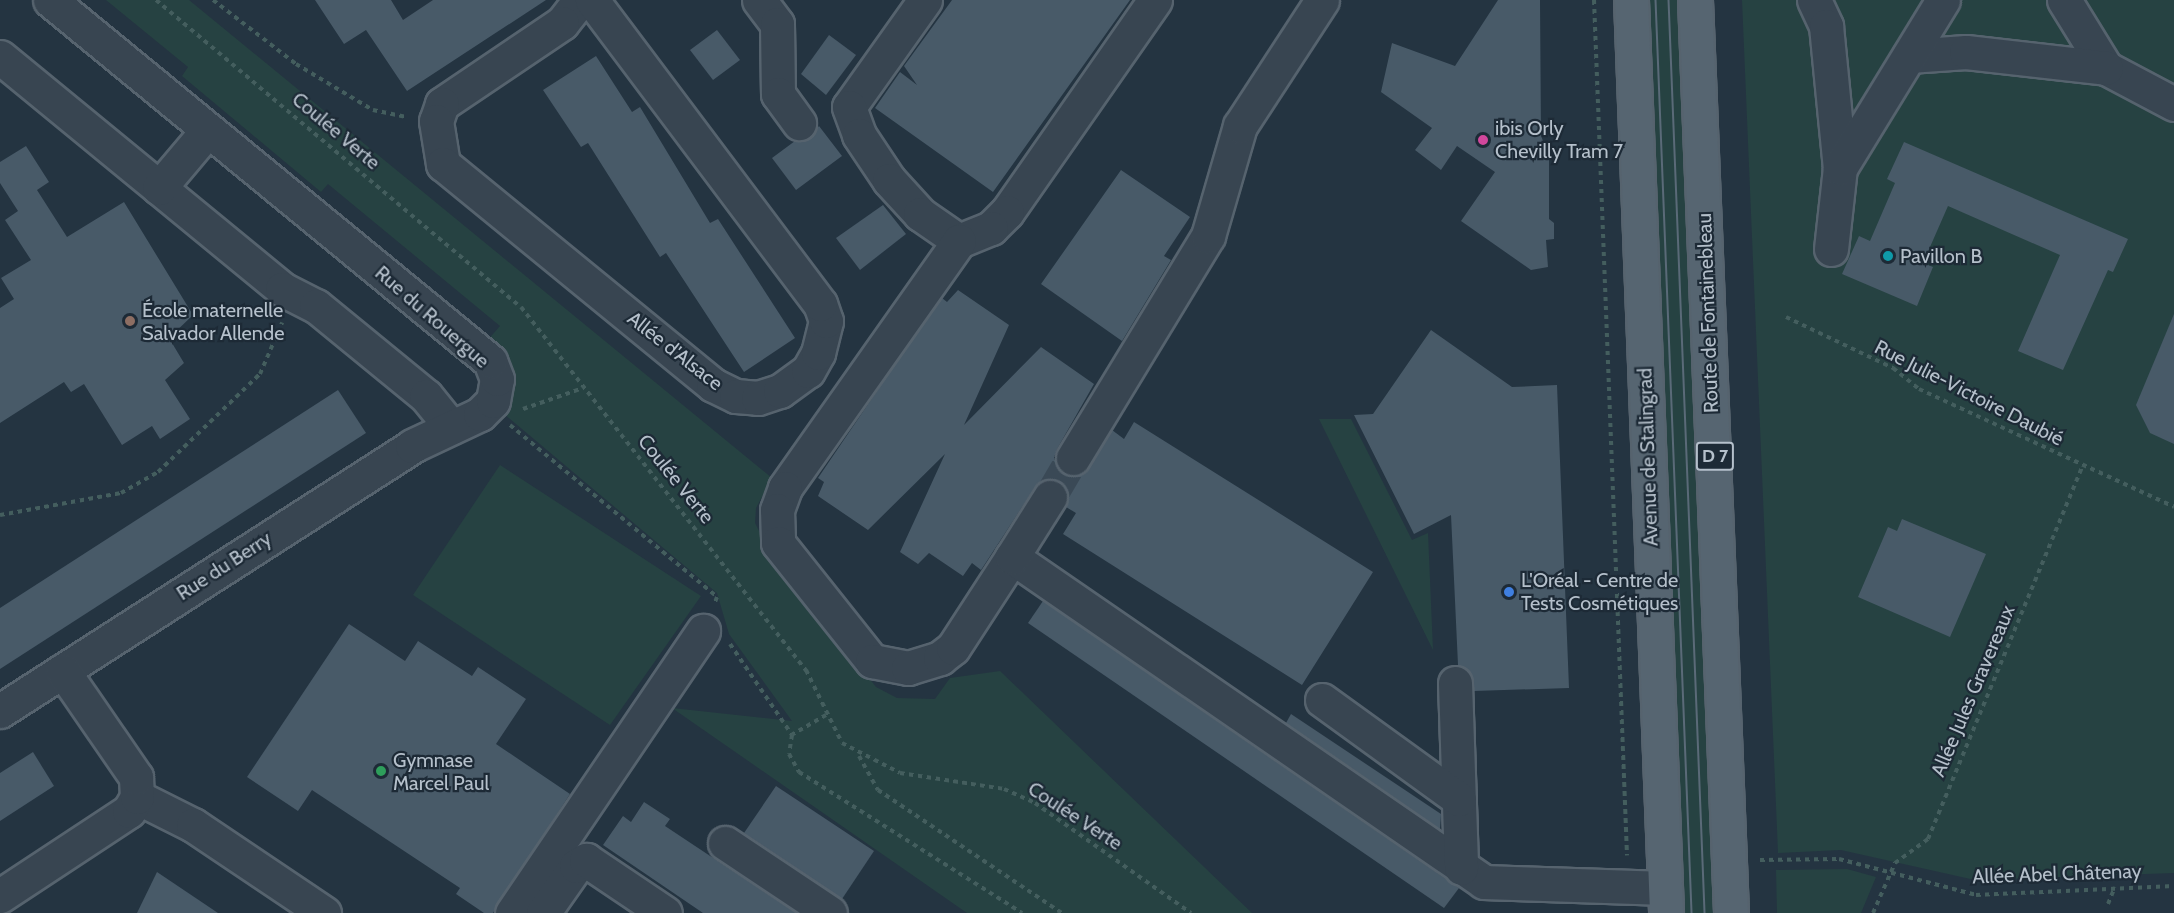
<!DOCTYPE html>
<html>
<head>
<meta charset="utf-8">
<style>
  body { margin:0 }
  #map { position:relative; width:2174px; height:913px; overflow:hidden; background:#243441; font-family:Cabin,sans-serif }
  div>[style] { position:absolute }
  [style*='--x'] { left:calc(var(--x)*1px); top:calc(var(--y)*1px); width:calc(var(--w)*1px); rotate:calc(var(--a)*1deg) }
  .green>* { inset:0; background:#264242 }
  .building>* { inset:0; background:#485a68 }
  .minor-tunnel>* { height:33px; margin-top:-16.5px; transform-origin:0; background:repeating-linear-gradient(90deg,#3a4956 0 33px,transparent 0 49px) }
  .path>* { height:4px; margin-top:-2px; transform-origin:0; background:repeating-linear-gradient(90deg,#445e5e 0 4.5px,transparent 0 9px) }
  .roads { filter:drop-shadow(2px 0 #56636e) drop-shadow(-2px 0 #56636e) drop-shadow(0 2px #56636e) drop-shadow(0 -2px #56636e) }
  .minor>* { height:33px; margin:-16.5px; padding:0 16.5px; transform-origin:16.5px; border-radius:16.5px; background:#384551 }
  .major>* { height:33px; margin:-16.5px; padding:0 16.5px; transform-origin:16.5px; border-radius:16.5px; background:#566571 }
  .tram>* { height:1.5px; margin:-0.75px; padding:0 0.75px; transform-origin:0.75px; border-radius:0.75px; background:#5a6a78 }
  .dots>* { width:16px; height:16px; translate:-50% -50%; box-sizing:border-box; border:3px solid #1d2a36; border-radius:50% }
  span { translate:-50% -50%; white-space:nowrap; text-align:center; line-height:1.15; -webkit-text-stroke:4.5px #1d2a36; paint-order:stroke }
  .shield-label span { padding:2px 4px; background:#1d2a36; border:2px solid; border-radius:4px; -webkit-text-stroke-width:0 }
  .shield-label { font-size:18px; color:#b5c0cb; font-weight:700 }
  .poi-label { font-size:20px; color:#b5c0cb }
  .left { translate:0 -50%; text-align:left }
  .street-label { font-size:20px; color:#b5c0cb }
</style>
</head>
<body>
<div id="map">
  <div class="green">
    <div style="clip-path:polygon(106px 0,189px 0,772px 478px,756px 508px,755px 523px,769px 551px,876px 687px,897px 698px,935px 699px,950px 678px,1000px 671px,1252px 913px,967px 913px,672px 708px,792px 721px,729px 634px,717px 593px,504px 414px,505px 377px,486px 342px,500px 326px,328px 184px,321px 192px,182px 76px,188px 67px)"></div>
    <div style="clip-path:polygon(1644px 0,1682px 0,1718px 913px,1680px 913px)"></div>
    <div style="clip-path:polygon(1742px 0,2174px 0,2174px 873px,1975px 880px,1841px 850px,1778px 853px)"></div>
    <div style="clip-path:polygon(1319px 419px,1351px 419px,1412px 540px,1428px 533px,1433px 650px)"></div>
    <div style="clip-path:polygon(500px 465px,701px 596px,610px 725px,413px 595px)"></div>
    <div style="clip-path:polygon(1847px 869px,1876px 877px,1861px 913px,1777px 913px,1776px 870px)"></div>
  </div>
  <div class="building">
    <div style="clip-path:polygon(315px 0,391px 0,403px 20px,433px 0,546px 0,407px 91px,366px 30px,344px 44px)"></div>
    <div style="clip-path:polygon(952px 0,1130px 0,993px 192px,875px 108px,900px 72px,917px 85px,904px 66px)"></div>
    <div style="clip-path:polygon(1498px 0,1540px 0,1541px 135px,1549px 160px,1549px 219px,1554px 223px,1554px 239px,1546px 240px,1548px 267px,1531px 270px,1461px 221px,1495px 172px,1457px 146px,1441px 170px,1415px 150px,1432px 128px,1381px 92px,1392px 43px,1455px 66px)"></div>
    <div style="clip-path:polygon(717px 30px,740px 60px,713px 80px,690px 50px)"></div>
    <div style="clip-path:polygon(829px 35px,856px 55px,826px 95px,801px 74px)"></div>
    <div style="clip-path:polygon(596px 56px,632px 112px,640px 107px,710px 223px,718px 219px,795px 338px,744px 372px,666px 253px,660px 257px,588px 143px,581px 147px,543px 90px)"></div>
    <div style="clip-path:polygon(819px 126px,842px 156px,796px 190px,772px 158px,795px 141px,809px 138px)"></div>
    <div style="clip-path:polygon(1904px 142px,2128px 239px,2113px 272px,2108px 270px,2063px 370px,2018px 351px,2060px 255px,1948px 206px,1923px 263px,1933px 267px,1917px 306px,1842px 274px,1859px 236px,1870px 241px,1895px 183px,1887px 179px)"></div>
    <div style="clip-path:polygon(26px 146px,49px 182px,37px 190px,67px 237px,124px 202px,193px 315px,169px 338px,184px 363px,165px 380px,190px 419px,160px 439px,152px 426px,122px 445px,84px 384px,71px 392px,64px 382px,0 423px,0 308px,14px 299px,1px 278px,31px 260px,5px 220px,18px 211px,0 183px,0 162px)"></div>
    <div style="clip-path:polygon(1121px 170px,1190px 217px,1164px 256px,1171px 260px,1122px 341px,1041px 284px)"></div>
    <div style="clip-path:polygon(883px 205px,906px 234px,860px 270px,836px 238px)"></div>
    <div style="clip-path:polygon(958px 290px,1009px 325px,964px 425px,1041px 347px,1094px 384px,1057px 449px,1054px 458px,1063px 474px,1082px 474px,1112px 430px,1124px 439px,1134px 422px,1373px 572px,1302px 685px,1063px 534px,1076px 513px,1066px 507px,1067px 489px,1059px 481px,1050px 478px,1035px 487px,981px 570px,972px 563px,963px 576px,929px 553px,918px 564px,900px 552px,945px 454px,868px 530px,818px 496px,824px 482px,818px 478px,894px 366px,942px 298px,947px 302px)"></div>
    <div style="clip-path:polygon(2174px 314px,2174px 444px,2150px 433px,2136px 405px)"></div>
    <div style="clip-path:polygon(1431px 330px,1512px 387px,1557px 385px,1569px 688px,1474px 691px,1471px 674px,1458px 665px,1451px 515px,1414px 534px,1354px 415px,1373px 414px)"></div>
    <div style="clip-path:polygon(338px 390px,366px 433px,0 669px,0 608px)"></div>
    <div style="clip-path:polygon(1902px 519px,1986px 554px,1950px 637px,1858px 597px,1888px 527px,1897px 531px)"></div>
    <div style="clip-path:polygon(1043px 601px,1459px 888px,1444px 908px,1028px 623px)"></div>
    <div style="clip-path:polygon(349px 624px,405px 661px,418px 641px,472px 676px,478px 667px,526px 699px,496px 744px,570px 794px,493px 913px,484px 913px,456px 894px,460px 888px,312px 790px,298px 811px,247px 777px)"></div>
    <div style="clip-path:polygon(1291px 714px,1441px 814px,1440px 829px,1286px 723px)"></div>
    <div style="clip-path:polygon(33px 752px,54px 786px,0 821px,0 773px)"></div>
    <div style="clip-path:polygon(776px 786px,874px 851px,842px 899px,744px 833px)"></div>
    <div style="clip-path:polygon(644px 802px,670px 819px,665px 826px,796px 913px,703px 913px,603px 845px,623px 816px,631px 822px)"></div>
    <div style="clip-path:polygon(157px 872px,218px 913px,137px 913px)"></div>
  </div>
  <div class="minor-tunnel">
    <div style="--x:1050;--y:497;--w:45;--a:-59.5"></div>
  </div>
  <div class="path">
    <div style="--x:156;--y:0;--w:477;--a:40.1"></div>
    <div style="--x:521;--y:307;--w:462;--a:51.9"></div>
    <div style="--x:806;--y:670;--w:81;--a:63.7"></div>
    <div style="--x:842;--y:743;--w:65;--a:27.3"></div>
    <div style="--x:900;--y:773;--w:105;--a:8.7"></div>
    <div style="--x:1004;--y:789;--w:34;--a:24"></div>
    <div style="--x:1035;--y:803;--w:191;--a:35.2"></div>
    <div style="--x:213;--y:0;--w:105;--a:37.6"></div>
    <div style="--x:296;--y:64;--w:90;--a:30.9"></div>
    <div style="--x:373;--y:110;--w:34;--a:12"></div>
    <div style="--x:1594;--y:0;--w:856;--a:87.79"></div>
    <div style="--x:1786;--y:317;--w:119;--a:25.5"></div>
    <div style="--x:1893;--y:368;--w:33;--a:39"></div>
    <div style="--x:1919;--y:389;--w:281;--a:24.8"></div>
    <div style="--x:523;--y:409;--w:64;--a:-19.3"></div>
    <div style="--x:510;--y:425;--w:269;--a:39.7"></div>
    <div style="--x:717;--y:597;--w:5;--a:112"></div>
    <div style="--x:0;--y:515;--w:123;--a:-10.3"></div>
    <div style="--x:121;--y:493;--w:43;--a:-29.6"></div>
    <div style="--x:158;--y:472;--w:141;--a:-43.9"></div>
    <div style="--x:260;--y:374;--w:56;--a:-66.7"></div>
    <div style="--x:730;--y:644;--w:110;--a:55.7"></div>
    <div style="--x:826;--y:715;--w:39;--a:150"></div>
    <div style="--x:792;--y:735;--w:19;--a:99"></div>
    <div style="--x:789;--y:754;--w:21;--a:61"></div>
    <div style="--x:799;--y:772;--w:264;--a:32.3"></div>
    <div style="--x:859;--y:756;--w:39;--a:61"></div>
    <div style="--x:878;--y:790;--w:221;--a:33.8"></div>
    <div style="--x:1760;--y:860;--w:79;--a:-0.7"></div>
    <div style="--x:1839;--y:859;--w:142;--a:14.7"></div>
    <div style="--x:1976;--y:895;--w:198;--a:-2.6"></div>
    <div style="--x:2108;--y:904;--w:18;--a:-68"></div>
    <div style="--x:1873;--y:913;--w:55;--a:-66.3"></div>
    <div style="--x:1895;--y:863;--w:41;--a:-36"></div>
    <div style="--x:1928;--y:839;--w:403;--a:-67.5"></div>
  </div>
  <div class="roads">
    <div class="minor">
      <div style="--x:580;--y:0;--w:29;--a:128"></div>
      <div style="--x:562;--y:23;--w:145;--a:146"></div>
      <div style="--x:442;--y:104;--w:18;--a:109"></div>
      <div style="--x:436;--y:121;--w:44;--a:80.8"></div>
      <div style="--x:443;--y:164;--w:349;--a:39.3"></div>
      <div style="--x:713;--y:385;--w:25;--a:26"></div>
      <div style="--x:736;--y:396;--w:22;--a:5"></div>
      <div style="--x:758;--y:398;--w:23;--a:-18"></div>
      <div style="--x:780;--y:391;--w:34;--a:-36"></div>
      <div style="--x:808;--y:371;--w:21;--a:-61"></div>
      <div style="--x:818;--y:353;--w:33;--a:-76"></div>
      <div style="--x:826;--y:321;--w:18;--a:-109"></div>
      <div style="--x:820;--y:304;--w:380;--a:-126.9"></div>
      <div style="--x:759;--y:0;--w:30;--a:53"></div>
      <div style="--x:777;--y:24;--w:70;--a:89.2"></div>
      <div style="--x:778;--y:94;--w:36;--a:54"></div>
      <div style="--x:925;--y:0;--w:131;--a:125.4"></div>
      <div style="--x:849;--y:107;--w:30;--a:70"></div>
      <div style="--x:859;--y:135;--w:54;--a:56.3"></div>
      <div style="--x:889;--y:180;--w:46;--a:47.6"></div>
      <div style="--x:920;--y:214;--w:47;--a:34.7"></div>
      <div style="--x:1155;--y:0;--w:259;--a:124.9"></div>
      <div style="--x:1007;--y:212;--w:23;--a:135"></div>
      <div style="--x:991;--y:228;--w:35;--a:158"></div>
      <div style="--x:959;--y:241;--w:302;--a:125.2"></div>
      <div style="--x:785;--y:488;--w:23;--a:110"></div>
      <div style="--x:777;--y:510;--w:33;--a:88"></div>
      <div style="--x:778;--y:543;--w:151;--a:51.5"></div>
      <div style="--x:872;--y:661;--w:37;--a:11"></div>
      <div style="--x:908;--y:668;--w:34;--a:-17"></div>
      <div style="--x:940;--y:658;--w:16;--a:-38"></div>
      <div style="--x:953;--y:648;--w:108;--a:-57"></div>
      <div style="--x:1012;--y:557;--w:573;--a:34.55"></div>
      <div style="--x:1484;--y:882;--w:181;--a:1.9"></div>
      <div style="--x:1814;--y:0;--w:29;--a:65"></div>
      <div style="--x:1826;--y:26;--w:143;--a:84.4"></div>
      <div style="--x:2064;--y:0;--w:80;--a:58.3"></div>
      <div style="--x:2106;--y:68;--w:77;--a:27.9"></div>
      <div style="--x:1909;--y:56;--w:57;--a:-4"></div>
      <div style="--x:1966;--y:52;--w:141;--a:6.5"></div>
      <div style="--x:0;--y:57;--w:365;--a:39.4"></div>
      <div style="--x:282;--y:289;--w:38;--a:27"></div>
      <div style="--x:316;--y:306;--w:142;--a:39.3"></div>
      <div style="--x:426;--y:396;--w:40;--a:51"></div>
      <div style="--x:159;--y:188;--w:76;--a:-49.8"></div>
      <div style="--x:1831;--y:249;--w:81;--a:-83.7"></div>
      <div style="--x:1840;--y:168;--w:197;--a:-58.5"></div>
      <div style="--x:1073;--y:458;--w:260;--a:-58.7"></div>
      <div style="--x:1208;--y:236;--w:115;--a:-73.8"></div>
      <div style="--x:1240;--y:126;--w:150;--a:-56.9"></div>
      <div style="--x:1012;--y:557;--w:71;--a:-57.7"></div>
      <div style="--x:1455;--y:683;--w:185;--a:88.1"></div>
      <div style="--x:1322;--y:700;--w:169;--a:35.9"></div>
      <div style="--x:0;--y:711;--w:490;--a:-32.7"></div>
      <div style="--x:412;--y:446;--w:75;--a:-25.2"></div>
      <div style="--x:480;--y:414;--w:18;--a:-45"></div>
      <div style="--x:493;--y:401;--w:22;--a:-80"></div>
      <div style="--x:497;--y:379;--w:19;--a:-111"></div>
      <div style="--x:490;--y:361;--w:569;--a:-140.63"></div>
      <div style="--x:137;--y:797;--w:63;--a:26.6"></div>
      <div style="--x:193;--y:825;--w:158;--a:33.9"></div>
      <div style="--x:725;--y:843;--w:126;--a:33.7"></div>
      <div style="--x:0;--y:896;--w:154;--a:-33.4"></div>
      <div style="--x:129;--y:811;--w:16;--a:-60"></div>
      <div style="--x:137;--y:797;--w:20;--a:-93"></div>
      <div style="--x:136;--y:777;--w:129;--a:-124.6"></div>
      <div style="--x:512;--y:913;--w:341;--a:-55.9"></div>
      <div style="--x:543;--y:913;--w:57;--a:-54.9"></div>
      <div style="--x:576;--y:866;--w:12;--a:-31"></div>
      <div style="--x:586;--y:860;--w:95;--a:33.9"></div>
    </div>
    <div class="major">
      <div style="--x:1631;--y:0;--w:914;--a:87.8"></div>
      <div style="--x:1695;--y:0;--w:914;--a:87.74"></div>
    </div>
  </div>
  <div class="tram">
    <div style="--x:1656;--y:0;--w:914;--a:87.74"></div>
    <div style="--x:1669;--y:0;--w:914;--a:87.74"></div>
  </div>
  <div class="dots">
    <div style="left:1483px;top:140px;background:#d1479c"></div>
    <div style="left:1888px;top:256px;background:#0f9aa8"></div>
    <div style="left:130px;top:321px;background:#8d6e63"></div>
    <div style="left:1509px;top:592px;background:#3f7fe0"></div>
    <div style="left:381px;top:771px;background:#2e9e5b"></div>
  </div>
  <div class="shield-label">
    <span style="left:1715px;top:456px">D 7</span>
  </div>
  <div class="poi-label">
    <span class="left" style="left:1495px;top:140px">ibis Orly<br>Chevilly Tram 7</span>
    <span class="left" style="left:1900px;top:256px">Pavillon B</span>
    <span class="left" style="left:142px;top:322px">École maternelle<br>Salvador Allende</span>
    <span class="left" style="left:1521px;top:592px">L'Oréal - Centre de<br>Tests Cosmétiques</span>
    <span class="left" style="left:393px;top:772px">Gymnase<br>Marcel Paul</span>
  </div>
  <div class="street-label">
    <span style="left:336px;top:131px;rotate:40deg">Coulée Verte</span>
    <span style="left:1708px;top:313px;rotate:-92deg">Route de Fontainebleau</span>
    <span style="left:432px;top:317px;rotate:41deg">Rue du Rouergue</span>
    <span style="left:675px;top:351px;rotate:38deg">Allée d'Alsace</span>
    <span style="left:1969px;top:393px;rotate:27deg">Rue Julie-Victoire Daubié</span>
    <span style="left:1648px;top:457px;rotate:-92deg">Avenue de Stalingrad</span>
    <span style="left:676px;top:479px;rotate:51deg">Coulée Verte</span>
    <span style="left:224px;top:566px;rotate:-33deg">Rue du Berry</span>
    <span style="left:1973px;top:691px;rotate:-67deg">Allée Jules Gravereaux</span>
    <span style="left:1075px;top:816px;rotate:33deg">Coulée Verte</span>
    <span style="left:2057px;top:874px;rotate:-2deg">Allée Abel Châtenay</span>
  </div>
</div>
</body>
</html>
